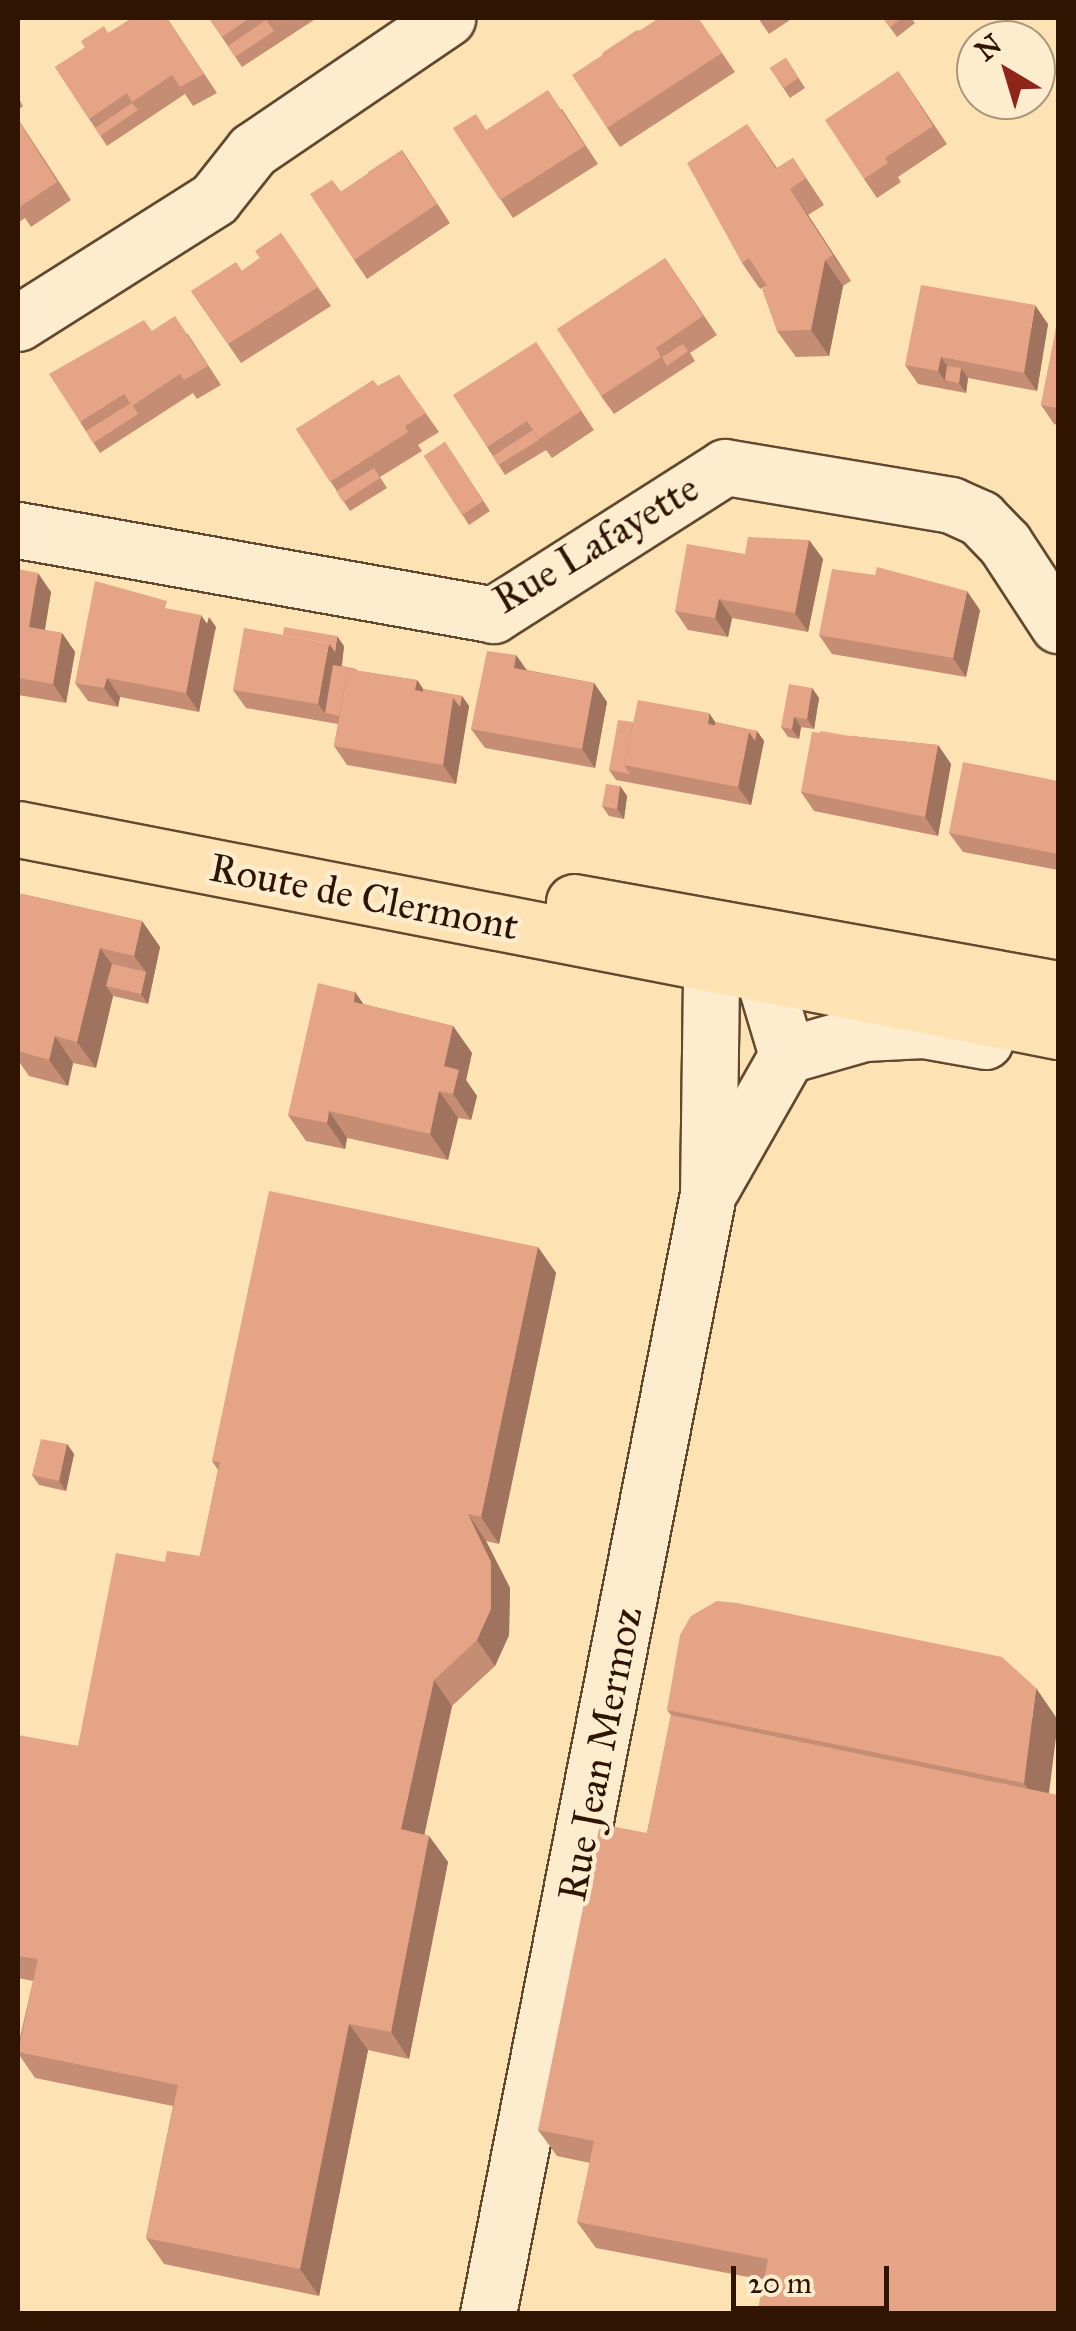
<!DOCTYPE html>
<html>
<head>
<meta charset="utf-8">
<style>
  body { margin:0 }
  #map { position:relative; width:1076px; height:2331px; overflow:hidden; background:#fde2b4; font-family:"IM FELL Great Primer",serif }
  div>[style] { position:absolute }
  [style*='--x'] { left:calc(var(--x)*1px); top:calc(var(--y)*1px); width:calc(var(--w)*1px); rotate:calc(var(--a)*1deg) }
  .roads { filter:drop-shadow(2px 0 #62482e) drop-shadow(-2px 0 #62482e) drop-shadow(0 2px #62482e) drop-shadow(0 -2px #62482e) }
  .minor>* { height:55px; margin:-27.5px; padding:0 27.5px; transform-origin:27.5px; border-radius:27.5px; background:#feecce }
  .major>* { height:55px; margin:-27.5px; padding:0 27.5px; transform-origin:27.5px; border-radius:27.5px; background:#fde2b4 }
  .wall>* { inset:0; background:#c58d73 }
  .shaded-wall>* { inset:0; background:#a0735e }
  .building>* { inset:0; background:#e5a486 }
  span { translate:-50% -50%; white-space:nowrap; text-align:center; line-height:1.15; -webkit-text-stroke:9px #feecce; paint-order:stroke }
  .street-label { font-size:40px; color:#2f1401 }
  .frame { position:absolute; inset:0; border:20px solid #2f1401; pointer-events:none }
  .north { position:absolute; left:956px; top:20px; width:100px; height:100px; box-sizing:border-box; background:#feecce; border:2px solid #ab967c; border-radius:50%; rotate:322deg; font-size:28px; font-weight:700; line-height:40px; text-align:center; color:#2f1401 }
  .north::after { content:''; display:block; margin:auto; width:35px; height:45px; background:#8f2418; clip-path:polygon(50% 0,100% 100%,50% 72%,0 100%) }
  .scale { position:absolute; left:731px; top:2266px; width:158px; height:45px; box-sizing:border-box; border:5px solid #2f1401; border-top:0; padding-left:12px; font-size:30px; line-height:35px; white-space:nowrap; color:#2f1401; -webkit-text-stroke:8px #feecce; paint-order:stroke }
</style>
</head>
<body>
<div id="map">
  <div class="roads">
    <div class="minor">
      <div style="--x:18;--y:323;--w:232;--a:-32.3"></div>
      <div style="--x:214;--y:199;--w:63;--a:-51.5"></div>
      <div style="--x:253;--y:150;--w:235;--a:-34.2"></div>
      <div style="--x:18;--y:530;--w:483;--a:10.1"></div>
      <div style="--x:493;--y:615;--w:275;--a:-32.5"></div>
      <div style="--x:725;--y:467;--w:229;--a:9.5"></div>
      <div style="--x:951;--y:505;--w:32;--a:24"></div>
      <div style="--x:980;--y:518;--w:36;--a:46"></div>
      <div style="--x:1005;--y:544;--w:97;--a:56.8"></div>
      <div style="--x:787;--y:1055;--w:80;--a:-15.9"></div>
      <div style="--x:864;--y:1033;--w:59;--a:-2.9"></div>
      <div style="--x:923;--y:1030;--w:63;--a:10.1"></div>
      <div style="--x:712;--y:1187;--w:152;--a:-60.4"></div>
      <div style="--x:787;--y:1055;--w:84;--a:-106.7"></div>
      <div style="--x:763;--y:975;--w:43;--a:-135.9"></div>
      <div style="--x:488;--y:2314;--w:1141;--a:-78.89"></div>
      <div style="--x:708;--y:1194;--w:229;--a:-89.2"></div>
      <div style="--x:711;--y:965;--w:46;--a:-29.9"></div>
    </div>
    <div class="major">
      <div style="--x:18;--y:829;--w:1059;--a:10.99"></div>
      <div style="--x:574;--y:902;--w:492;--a:10.2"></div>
    </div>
  </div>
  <div class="wall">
    <div style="clip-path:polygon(167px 18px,217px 93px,193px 106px,185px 94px,107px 146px,55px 67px,108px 33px)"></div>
    <div style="clip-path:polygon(209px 18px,317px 18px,242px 67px)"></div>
    <div style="clip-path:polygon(698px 18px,735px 72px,620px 147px,607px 128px,603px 54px,638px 31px)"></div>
    <div style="clip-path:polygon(758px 18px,793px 18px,769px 34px)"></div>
    <div style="clip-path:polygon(883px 18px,911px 18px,915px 23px,897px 37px)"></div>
    <div style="clip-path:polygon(786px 58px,805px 88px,790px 98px,770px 68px)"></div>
    <div style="clip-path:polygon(898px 71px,947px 144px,898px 177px,901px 182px,877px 198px,864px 179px)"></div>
    <div style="clip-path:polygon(18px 97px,23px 106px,18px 110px)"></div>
    <div style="clip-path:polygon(562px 109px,598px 164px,513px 218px,453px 128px,487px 130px)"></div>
    <div style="clip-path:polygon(18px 119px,71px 200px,31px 227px,25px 218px,18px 223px)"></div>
    <div style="clip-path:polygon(747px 124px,777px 168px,793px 158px,824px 205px,808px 215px,851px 281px,843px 286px,829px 356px,796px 357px,777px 331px,767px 286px,760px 289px,742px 263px)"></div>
    <div style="clip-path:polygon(402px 150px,450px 223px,367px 279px,354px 260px,332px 180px,341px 192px)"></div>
    <div style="clip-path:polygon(281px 233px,331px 306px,241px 363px,191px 291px,242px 271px,260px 258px)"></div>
    <div style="clip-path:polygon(665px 258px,717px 335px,690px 353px,695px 361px,614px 414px,601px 396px)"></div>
    <div style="clip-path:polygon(1058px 322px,1058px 425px,1054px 424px,1041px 405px)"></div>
    <div style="clip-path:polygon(1048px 324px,1037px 391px,968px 378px,966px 393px,918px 384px,905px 365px)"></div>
    <div style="clip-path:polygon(152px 331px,188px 334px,221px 385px,197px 399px,193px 393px,100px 453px,80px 422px)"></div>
    <div style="clip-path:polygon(536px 342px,594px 430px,552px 458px,543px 446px,546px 450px,505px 475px,487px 447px)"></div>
    <div style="clip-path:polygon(399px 375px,439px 432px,418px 445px,422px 451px,380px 477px,387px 488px,350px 511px,296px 429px)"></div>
    <div style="clip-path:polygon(445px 442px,490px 511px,469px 525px,424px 456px)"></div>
    <div style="clip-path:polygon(809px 540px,823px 559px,808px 632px,732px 618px,728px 637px,688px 630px,675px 611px,745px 554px)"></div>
    <div style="clip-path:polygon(18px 569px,51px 592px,45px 630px,62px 633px,75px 652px,66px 703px,18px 695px)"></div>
    <div style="clip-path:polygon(173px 610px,216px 627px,199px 712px,120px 697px,118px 707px,88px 701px,75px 683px)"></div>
    <div style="clip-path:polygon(980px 610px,966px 677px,832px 654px,819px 635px)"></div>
    <div style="clip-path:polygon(344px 646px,342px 666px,356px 669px,358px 671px,417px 680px,423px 689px,462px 696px,469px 706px,456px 784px,347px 765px,334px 746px,338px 724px,246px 708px,233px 690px)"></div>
    <div style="clip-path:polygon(516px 655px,527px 670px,594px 683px,607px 702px,595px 768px,485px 748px,471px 729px)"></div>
    <div style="clip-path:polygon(812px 688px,819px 698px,814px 729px,801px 727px,799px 739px,788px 737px,781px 727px)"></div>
    <div style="clip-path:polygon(633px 722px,715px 722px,757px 731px,764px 741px,751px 805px,616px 780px,609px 770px)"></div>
    <div style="clip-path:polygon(851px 736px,938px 745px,951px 764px,938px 836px,814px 811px,801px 792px)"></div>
    <div style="clip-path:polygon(1058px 780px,1058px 870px,963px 852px,949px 833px)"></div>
    <div style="clip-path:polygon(620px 786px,627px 796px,624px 819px,609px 816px,602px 806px)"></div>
    <div style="clip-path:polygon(18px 893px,142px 921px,160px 947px,148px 1004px,113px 996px,96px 1068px,73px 1063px,68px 1086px,29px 1076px,18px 1060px)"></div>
    <div style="clip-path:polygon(355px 992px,363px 1004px,453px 1026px,472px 1053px,466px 1080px,477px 1096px,471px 1120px,458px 1118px,448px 1160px,347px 1138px,345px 1149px,306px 1141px,288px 1115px)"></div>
    <div style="clip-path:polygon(538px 1247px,556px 1273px,499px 1544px,486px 1541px,510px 1588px,509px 1635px,495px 1666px,452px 1706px,424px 1834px,429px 1836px,448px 1862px,409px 2059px,368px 2050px,319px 2296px,164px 2264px,146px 2238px,173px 2106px,35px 2078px,18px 2053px,18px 2046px,33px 1981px,18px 1978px,18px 1738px,78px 1746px,165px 1562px,200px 1556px,218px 1470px,212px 1461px)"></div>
    <div style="clip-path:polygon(67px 1444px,74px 1454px,66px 1491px,39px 1485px,32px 1475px)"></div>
    <div style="clip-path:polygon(667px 1710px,1058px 1720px,1049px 1793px,764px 2280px,596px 2248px,577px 2222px,590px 2163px,557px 2156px,538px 2130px,647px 1833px,671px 1715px)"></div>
  </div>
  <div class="shaded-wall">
    <div style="clip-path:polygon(790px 189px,808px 215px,851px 281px,833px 255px)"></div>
    <div style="clip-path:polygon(825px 260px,843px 286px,829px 356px,811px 330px)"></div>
    <div style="clip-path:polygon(1035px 305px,1048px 324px,1037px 391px,1024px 373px)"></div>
    <div style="clip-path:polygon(941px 357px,954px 376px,945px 380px,951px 390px,938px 371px)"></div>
    <div style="clip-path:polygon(961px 368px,968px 378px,966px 393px,959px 383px)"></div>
    <div style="clip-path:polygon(809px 540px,823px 559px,808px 632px,795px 613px)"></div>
    <div style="clip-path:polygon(38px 573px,51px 592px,42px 646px,29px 627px)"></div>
    <div style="clip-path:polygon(967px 591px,980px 610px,966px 677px,953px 658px)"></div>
    <div style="clip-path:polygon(719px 599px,732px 618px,728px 637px,715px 618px)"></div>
    <div style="clip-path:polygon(201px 615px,214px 634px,199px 712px,186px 693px)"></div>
    <div style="clip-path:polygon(209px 617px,216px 627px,214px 634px,207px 624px)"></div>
    <div style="clip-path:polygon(62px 633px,75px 652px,66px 703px,53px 684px)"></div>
    <div style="clip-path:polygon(337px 636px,344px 646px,342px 662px,335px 652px)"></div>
    <div style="clip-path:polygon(329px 643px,342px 662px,333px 715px,325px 713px,318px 704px)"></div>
    <div style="clip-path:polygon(516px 655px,529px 674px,514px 668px)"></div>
    <div style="clip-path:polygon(107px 678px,120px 697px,118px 707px,104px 688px)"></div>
    <div style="clip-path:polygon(417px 680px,430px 699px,415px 690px)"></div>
    <div style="clip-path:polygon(594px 683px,607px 702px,595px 768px,582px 749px)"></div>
    <div style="clip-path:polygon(812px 688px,819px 698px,814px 729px,807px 719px)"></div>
    <div style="clip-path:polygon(462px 696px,469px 706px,456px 784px,443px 765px,453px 698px)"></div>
    <div style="clip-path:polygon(709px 713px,722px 732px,708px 724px)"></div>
    <div style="clip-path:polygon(794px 717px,801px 727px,799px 739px,792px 729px)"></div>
    <div style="clip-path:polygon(757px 731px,764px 741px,751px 805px,738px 787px,749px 732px)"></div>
    <div style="clip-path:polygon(938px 745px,951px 764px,938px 836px,925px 817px)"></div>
    <div style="clip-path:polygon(620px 786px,627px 796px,624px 819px,617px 809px)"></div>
    <div style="clip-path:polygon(142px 921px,160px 947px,148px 1004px,141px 994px,146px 972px,134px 956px)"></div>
    <div style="clip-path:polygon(100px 948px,119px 974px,106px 986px,113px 996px,96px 1068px,77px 1042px)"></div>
    <div style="clip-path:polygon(355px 992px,373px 1018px,354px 1002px)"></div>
    <div style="clip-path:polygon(453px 1026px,472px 1053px,466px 1080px,477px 1096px,471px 1120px,453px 1094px,444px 1066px)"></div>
    <div style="clip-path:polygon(55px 1036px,73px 1063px,68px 1086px,49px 1060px)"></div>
    <div style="clip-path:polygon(439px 1091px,458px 1118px,448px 1160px,430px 1134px)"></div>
    <div style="clip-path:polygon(329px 1111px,347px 1138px,345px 1149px,327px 1123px)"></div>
    <div style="clip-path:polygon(538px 1247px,556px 1273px,499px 1544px,481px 1517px)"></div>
    <div style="clip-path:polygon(67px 1444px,74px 1454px,66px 1491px,59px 1481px)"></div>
    <div style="clip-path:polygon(468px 1514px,486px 1541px,510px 1588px,509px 1635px,495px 1666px,477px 1640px)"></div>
    <div style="clip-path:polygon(434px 1680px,452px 1706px,420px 1855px,401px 1829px)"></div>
    <div style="clip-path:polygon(1036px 1688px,1058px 1720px,1046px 1815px,1024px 1783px)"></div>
    <div style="clip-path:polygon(429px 1836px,448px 1862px,409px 2059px,391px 2032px)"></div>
    <div style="clip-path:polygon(349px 2024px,368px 2050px,319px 2296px,300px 2269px)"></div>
  </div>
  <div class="building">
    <div style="clip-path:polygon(132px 18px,167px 18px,204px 74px,180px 87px,172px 75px,132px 102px,127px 93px,89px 119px,55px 67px,85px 48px,81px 41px,104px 26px,108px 33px)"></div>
    <div style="clip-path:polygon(209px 18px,250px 18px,222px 37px)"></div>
    <div style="clip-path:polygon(659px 18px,698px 18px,722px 53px,607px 128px,572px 75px)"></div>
    <div style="clip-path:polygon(883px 18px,902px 18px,890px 27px)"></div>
    <div style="clip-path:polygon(266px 20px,274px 31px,235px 57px,228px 46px)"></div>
    <div style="clip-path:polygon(637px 30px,638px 31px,603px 54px,602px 53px)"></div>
    <div style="clip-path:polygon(786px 58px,798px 78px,784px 88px,770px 68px)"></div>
    <div style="clip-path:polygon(898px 71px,933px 126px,885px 158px,888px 163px,864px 179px,825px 120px)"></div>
    <div style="clip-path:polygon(548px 90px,585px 146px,500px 200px,453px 128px,476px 114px,486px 130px)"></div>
    <div style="clip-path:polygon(132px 103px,138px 110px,100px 136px,95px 128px)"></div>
    <div style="clip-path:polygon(18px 120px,57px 182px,18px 208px)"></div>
    <div style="clip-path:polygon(747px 124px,776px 169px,793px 158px,806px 178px,790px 189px,833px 255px,825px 260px,811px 330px,777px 331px,762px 289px,767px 286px,749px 258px,742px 263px,687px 163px)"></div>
    <div style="clip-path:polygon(402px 150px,408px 161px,402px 152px,368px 174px,368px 172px)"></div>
    <div style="clip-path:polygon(402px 152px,437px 204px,354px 260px,310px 194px,332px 180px,340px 192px)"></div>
    <div style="clip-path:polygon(281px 233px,318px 287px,228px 344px,191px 291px,236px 262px,242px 271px,260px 258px,255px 251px)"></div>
    <div style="clip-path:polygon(665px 258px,703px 316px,656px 348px,661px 357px,601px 396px,557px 329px)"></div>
    <div style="clip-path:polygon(921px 285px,1035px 305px,1024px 373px,941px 357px,938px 371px,905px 365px)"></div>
    <div style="clip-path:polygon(175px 316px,208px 366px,184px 380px,180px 374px,132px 406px,124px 394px,80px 422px,49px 374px,144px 320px,152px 331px)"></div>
    <div style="clip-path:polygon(1057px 322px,1058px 322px,1058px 408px,1041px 405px)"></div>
    <div style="clip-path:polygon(536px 342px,581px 411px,539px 439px,527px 421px,487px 447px,453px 395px)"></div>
    <div style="clip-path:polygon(683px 344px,688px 351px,667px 366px,662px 357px)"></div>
    <div style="clip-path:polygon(947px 366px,961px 368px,959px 383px,945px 380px)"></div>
    <div style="clip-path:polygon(399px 375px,426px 413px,405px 426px,408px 432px,330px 482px,296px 429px,373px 380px,378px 386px)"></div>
    <div style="clip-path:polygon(131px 403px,138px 414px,93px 443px,86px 431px)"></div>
    <div style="clip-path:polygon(533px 430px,539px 440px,498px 465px,493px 456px)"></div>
    <div style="clip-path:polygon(445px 442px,483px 501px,462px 515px,424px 456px)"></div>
    <div style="clip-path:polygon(374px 468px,380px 478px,343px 502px,336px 491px)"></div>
    <div style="clip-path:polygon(748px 537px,809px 540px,795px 613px,719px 599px,715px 618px,675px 611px,687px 544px,745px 554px)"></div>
    <div style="clip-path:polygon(877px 567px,967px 591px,953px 658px,819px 635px,832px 569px,875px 575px)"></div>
    <div style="clip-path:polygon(18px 569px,38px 573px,29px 627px,62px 633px,53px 684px,18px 678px)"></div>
    <div style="clip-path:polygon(95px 581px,167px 601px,165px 608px,201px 615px,186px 693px,107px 678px,104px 688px,75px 683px)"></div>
    <div style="clip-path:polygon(284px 627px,337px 636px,335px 652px,329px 643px,283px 635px)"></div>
    <div style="clip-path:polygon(244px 628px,329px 643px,318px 704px,233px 690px)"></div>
    <div style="clip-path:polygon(487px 651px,516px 655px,514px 668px,594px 683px,582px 749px,471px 729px)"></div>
    <div style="clip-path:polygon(333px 665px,356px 669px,356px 670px,348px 669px,339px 716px,325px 713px)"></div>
    <div style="clip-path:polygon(348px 669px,417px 680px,415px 690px,453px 698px,443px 765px,334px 746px)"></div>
    <div style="clip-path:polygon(789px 684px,812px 688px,807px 719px,794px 717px,792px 729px,781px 727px)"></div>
    <div style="clip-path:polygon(423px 689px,462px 696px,460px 707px,453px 698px,423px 692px)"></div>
    <div style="clip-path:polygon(638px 700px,709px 713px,708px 724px,749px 732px,738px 787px,624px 765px)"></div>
    <div style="clip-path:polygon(618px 720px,633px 722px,624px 765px,630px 774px,609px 770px)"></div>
    <div style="clip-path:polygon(715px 722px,757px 731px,755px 741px,749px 732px,715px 726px)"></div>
    <div style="clip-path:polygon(820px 731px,851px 736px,820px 733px)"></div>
    <div style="clip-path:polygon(812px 732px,938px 745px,925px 817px,801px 792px)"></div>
    <div style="clip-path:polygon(963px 762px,1058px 781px,1058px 854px,949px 833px)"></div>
    <div style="clip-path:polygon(606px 784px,620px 786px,617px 809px,602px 806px)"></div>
    <div style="clip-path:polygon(18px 893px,142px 921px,134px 956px,100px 948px,77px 1042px,55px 1036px,49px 1060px,18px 1051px)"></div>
    <div style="clip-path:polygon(112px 964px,146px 972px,141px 994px,106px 986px)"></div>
    <div style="clip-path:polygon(318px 983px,355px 992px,354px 1002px,453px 1026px,444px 1066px,459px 1070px,453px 1094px,439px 1091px,430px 1134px,329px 1111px,327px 1123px,288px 1115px)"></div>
    <div style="clip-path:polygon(269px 1191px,538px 1247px,481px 1517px,468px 1514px,491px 1562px,491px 1609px,477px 1640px,434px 1680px,401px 1829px,429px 1836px,391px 2032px,349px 2024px,300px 2269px,146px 2238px,178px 2085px,18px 2052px,38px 1959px,18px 1956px,18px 1735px,78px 1746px,116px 1553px,165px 1562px,167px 1551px,200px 1556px,220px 1462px,212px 1461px)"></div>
    <div style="clip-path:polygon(41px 1439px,67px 1444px,59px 1481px,32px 1475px)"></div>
    <div style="clip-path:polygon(717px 1601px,737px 1603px,1002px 1657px,1036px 1688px,1024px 1783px,667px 1710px,680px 1635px,691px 1616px)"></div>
    <div style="clip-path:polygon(671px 1715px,1058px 1795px,1058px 2314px,757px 2314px,768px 2259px,577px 2222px,594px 2141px,538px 2130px,600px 1824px,647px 1833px)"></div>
  </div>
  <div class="street-label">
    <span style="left:596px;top:544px;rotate:-31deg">Rue Lafayette</span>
    <span style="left:364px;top:897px;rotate:11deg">Route de Clermont</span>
    <span style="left:600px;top:1754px;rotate:-79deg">Rue Jean Mermoz</span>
  </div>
  <div class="frame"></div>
  <div class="north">N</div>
  <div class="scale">20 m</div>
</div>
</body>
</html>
